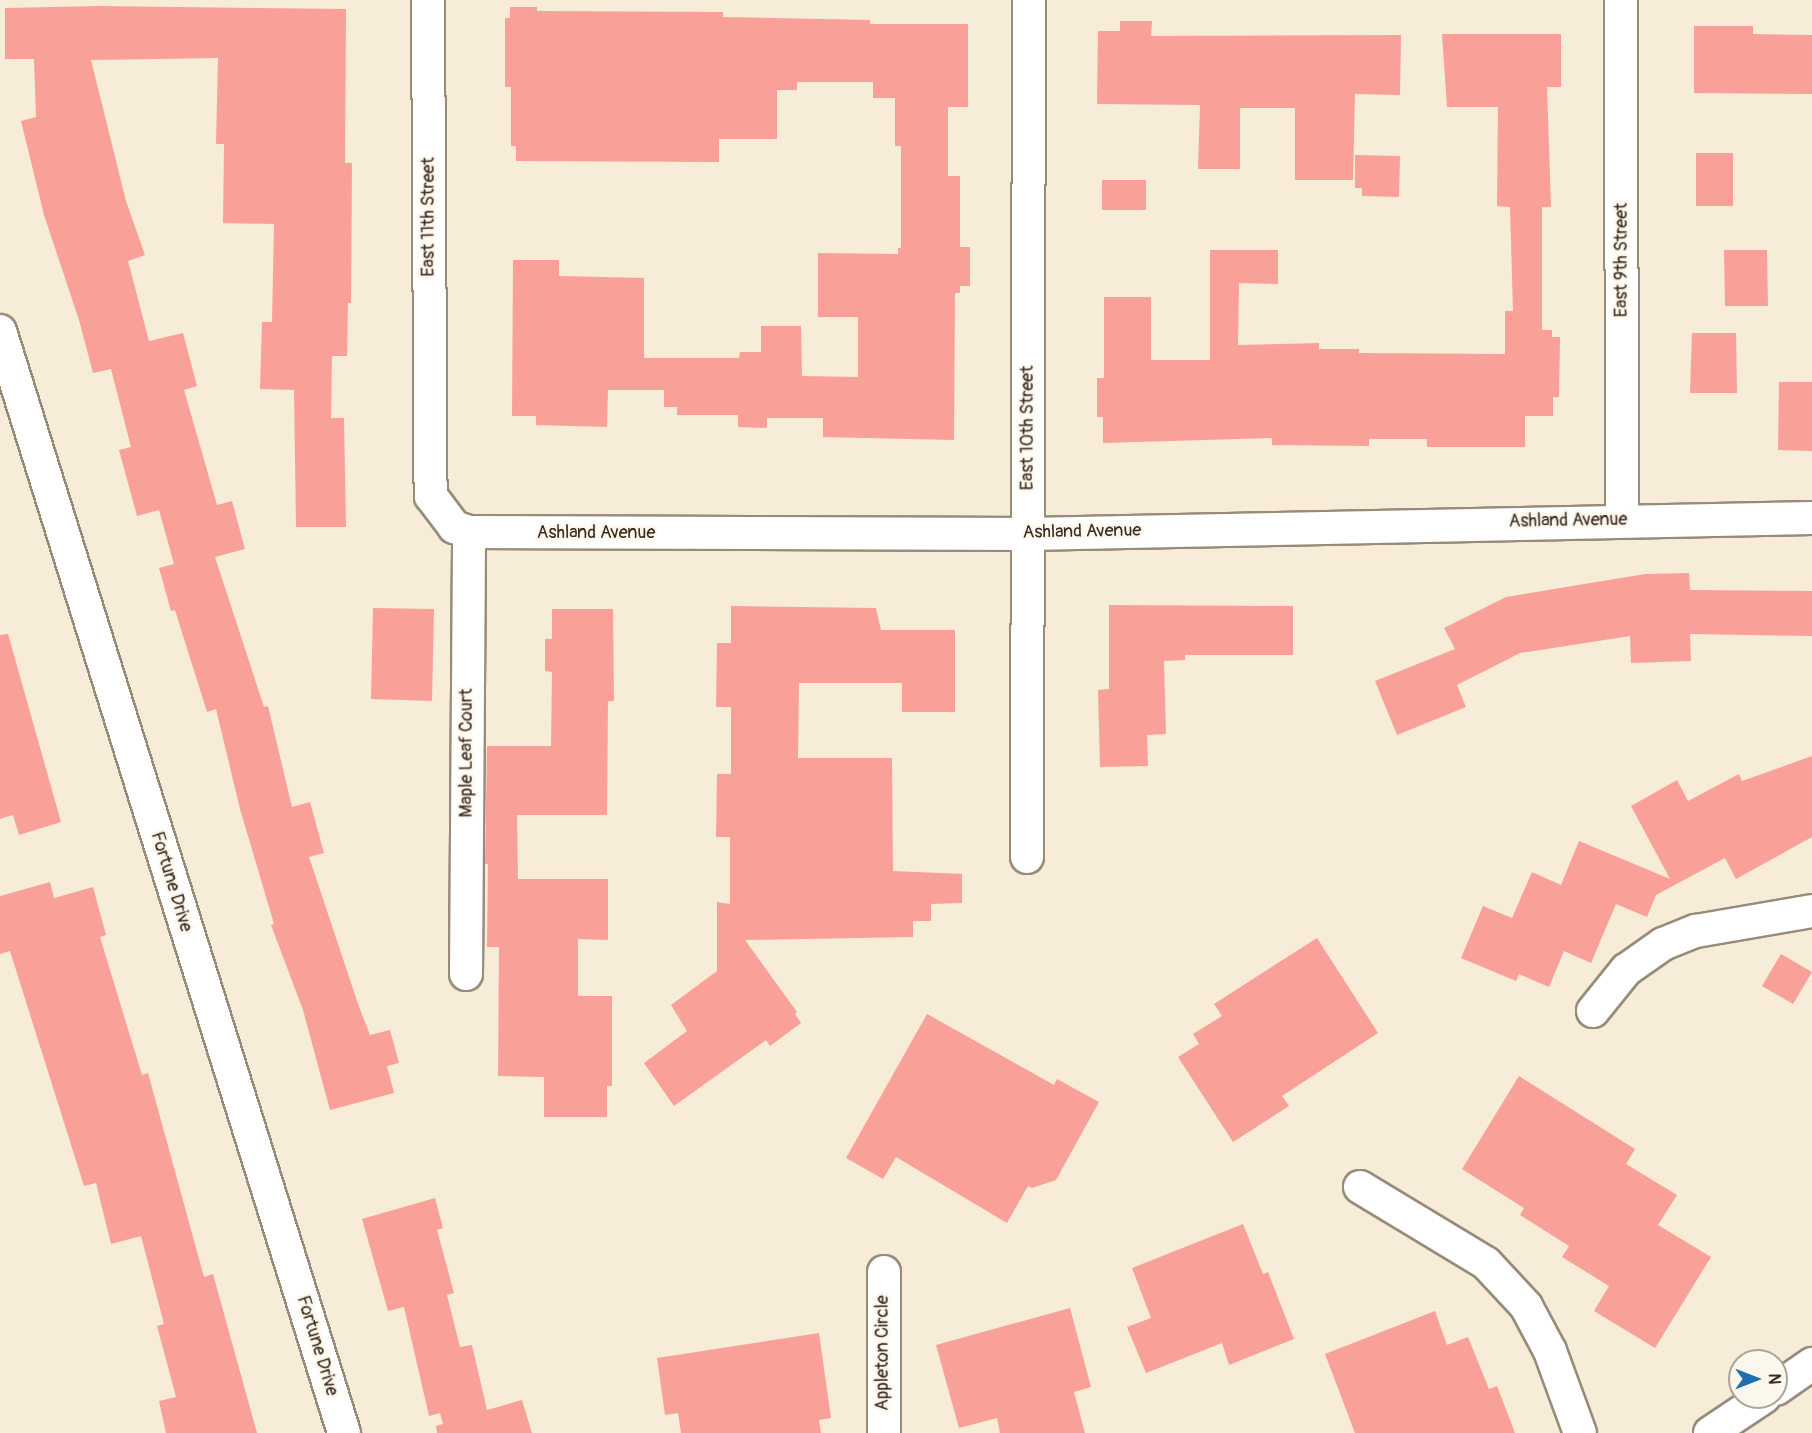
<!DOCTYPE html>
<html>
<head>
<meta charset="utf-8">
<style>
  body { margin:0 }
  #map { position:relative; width:1812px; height:1433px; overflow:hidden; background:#f6ecd7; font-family:Pangolin,sans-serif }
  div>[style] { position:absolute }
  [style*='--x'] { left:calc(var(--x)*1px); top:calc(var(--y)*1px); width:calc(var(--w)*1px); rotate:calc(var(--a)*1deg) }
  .building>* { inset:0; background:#f9a198 }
  .roads { filter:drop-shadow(2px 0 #988b7a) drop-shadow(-2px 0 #988b7a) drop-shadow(0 2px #988b7a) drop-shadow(0 -2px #988b7a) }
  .street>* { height:32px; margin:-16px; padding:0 16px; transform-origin:16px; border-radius:16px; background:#fff }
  span { translate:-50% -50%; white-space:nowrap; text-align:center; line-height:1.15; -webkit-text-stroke:5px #fbf7ec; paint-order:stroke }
  .street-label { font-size:18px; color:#3b2a1e }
  .north { position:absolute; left:1728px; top:1349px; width:60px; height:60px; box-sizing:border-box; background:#fbf7ec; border:2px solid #aea59a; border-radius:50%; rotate:90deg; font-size:16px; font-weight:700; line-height:24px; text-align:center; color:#3b2a1e }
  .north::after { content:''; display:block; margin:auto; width:21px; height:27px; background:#1f6fb2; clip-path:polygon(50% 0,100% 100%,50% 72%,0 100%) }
</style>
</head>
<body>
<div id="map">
  <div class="building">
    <div style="clip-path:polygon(100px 6px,346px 9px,345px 163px,352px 163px,351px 303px,348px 303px,347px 356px,332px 356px,331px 418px,344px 418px,346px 527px,296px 527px,294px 390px,260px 389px,262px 322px,272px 322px,274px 224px,223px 223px,224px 144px,216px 144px,218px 58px,91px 60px,126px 201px,145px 255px,128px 261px,149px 341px,183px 333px,197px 386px,184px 390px,217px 505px,232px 501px,245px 549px,215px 557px,264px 707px,268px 706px,292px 807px,310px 802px,324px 853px,309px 857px,358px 1004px,370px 1035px,390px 1030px,399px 1063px,387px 1066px,394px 1093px,330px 1110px,303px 1010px,271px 925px,274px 924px,240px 809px,216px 709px,207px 712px,175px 610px,171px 611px,159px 568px,174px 564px,159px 510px,137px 516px,119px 450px,131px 447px,111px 369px,93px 373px,79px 320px,44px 215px,21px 121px,36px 117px,34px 59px,5px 59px,5px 8px)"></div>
    <div style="clip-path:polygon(510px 7px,537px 7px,537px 11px,723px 12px,723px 17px,870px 20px,870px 24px,968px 24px,968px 107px,948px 107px,948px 176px,960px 176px,960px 247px,970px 247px,970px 286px,960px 286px,960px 293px,955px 293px,954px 440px,823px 437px,823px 418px,767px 418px,767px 428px,738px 427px,738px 415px,677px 415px,677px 407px,664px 407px,664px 390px,608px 390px,607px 427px,536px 425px,536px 416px,512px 416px,513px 260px,559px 260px,559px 276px,644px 278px,644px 358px,739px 358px,740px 352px,761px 352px,761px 326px,801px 326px,802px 376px,858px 377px,858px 317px,818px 317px,818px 253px,898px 254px,898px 248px,901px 248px,901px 146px,895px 146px,895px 98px,873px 98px,873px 82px,797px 82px,797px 90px,777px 90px,777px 139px,719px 139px,719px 162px,516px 161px,516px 146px,511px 146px,511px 87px,505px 87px,505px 18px,510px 18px)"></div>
    <div style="clip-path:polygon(1120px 21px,1152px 21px,1151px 36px,1401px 35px,1400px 95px,1355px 94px,1353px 180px,1295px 180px,1295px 108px,1240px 108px,1240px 169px,1198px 169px,1200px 105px,1097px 104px,1098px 31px,1120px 31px)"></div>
    <div style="clip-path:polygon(1694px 26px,1753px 26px,1753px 34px,1812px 35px,1812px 94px,1694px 93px)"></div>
    <div style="clip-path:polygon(1442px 34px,1561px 34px,1561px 87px,1547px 87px,1551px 207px,1542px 207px,1542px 330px,1552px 330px,1552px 337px,1560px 337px,1559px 397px,1553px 397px,1553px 416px,1525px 416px,1525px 447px,1427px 447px,1427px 439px,1369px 439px,1369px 446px,1272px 445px,1272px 438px,1103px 443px,1103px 417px,1097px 417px,1097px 378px,1104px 378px,1104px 297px,1151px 297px,1151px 360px,1210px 360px,1210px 250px,1278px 250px,1278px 284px,1239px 283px,1238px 345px,1319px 343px,1319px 349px,1359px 349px,1359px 353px,1505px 354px,1505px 311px,1513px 311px,1510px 207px,1497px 206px,1498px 107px,1447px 107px)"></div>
    <div style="clip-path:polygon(1696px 153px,1733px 153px,1733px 206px,1696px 206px)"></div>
    <div style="clip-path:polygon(1355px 155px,1400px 156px,1399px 197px,1362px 196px,1362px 188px,1355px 188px)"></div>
    <div style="clip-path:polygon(1102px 180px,1146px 180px,1146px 210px,1102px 210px)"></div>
    <div style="clip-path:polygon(1724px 250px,1767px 250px,1768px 306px,1725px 306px)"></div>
    <div style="clip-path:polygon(1692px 333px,1736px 333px,1737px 393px,1690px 393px)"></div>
    <div style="clip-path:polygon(1779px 382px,1812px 382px,1812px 451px,1778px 450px)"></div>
    <div style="clip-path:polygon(1689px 573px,1690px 590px,1812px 591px,1812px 636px,1690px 634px,1691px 661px,1631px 663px,1630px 636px,1520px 653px,1457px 685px,1466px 707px,1397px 735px,1375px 681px,1455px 649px,1444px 628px,1506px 597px,1645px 574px)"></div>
    <div style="clip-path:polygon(1109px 605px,1293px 606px,1293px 655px,1185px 655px,1185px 660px,1164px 661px,1166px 734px,1147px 735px,1148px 766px,1100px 767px,1098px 690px,1109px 689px)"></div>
    <div style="clip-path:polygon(731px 606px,876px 608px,881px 630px,955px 630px,955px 712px,902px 712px,902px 683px,799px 683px,798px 758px,892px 758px,893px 871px,962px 874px,962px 903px,931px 904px,931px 921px,913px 921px,913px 937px,745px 940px,797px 1012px,795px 1014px,801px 1023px,770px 1046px,766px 1040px,674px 1106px,644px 1063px,687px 1031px,671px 1005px,717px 971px,717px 902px,730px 904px,730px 837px,716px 837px,717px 774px,731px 774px,731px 707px,716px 707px,717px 643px,731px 643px)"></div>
    <div style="clip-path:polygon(373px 608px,434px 609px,432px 701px,371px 699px)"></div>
    <div style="clip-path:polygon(552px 609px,613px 609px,614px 701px,608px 701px,607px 815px,517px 815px,518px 879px,608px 879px,608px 940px,578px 939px,578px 996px,612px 996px,612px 1086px,607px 1086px,607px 1117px,544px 1117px,544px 1077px,498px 1076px,499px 947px,487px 947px,488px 864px,485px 864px,487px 746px,551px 746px,552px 672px,545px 671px,545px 639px,552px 639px)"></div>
    <div style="clip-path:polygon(8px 634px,61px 822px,19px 835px,13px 815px,0 819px,0 635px)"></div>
    <div style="clip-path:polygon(1812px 756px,1812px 837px,1736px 879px,1725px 858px,1656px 895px,1647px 917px,1616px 904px,1591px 963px,1564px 951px,1549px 987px,1519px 974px,1516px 981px,1461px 958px,1483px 906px,1512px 918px,1532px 872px,1561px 885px,1579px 841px,1670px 879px,1631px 806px,1677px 780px,1688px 801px,1739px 774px,1742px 781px)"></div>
    <div style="clip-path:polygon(50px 882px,54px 898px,93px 887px,106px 935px,100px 937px,142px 1075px,148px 1073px,204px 1277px,213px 1274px,257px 1433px,166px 1433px,159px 1401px,176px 1397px,157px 1326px,164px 1324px,141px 1236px,111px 1244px,96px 1183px,84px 1186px,10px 951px,0 954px,0 896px)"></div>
    <div style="clip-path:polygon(1317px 938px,1378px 1033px,1282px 1096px,1289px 1106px,1233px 1142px,1178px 1057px,1199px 1044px,1193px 1034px,1222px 1016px,1214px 1004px)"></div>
    <div style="clip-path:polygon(1781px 954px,1812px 972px,1793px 1004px,1762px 986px)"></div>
    <div style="clip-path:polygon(927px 1014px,1054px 1085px,1057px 1079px,1099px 1102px,1056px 1180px,1032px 1188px,1028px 1186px,1007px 1223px,896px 1157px,883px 1179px,846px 1158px)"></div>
    <div style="clip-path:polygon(1519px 1076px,1635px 1149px,1626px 1164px,1677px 1195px,1658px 1225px,1711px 1257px,1655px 1348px,1594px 1311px,1609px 1286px,1562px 1257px,1569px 1246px,1520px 1215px,1524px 1208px,1462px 1169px)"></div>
    <div style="clip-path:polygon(435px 1198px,443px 1228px,437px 1230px,454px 1293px,447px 1295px,460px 1347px,472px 1345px,487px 1410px,522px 1400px,532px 1433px,437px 1433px,436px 1426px,443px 1424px,440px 1413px,429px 1416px,404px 1307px,388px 1311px,362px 1219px)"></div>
    <div style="clip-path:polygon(1243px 1224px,1263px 1274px,1268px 1272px,1294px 1339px,1229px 1365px,1222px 1343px,1146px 1373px,1127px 1327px,1151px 1318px,1132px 1268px)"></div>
    <div style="clip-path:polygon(1070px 1308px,1091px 1387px,1074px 1392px,1085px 1433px,1000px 1433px,997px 1418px,959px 1428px,936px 1345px)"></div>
    <div style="clip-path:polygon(1435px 1311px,1447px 1345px,1468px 1337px,1489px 1389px,1497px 1386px,1515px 1433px,1355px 1433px,1325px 1354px)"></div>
    <div style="clip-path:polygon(819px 1333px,831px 1418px,819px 1420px,821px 1433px,681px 1433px,678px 1413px,665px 1415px,657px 1358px)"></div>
  </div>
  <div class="roads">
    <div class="street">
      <div style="--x:428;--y:0;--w:496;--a:89.7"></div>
      <div style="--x:431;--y:496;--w:39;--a:53"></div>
      <div style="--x:454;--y:527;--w:16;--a:18"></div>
      <div style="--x:469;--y:532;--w:559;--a:0.2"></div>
      <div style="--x:1028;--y:534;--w:784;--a:-1.17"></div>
      <div style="--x:1621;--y:0;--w:520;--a:89.89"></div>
      <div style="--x:0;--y:331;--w:1154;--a:72.66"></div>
      <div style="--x:1027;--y:857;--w:857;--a:-89.87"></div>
      <div style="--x:466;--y:974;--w:442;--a:-89.6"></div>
      <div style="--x:1593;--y:1011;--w:53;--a:-51.2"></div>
      <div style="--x:1626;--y:970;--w:45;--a:-35.1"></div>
      <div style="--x:1663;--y:944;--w:35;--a:-22"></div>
      <div style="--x:1696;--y:931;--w:118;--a:-9.8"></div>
      <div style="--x:1360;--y:1187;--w:147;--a:31.1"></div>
      <div style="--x:1486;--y:1263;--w:59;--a:47.1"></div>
      <div style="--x:1526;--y:1306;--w:51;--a:61.9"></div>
      <div style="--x:1550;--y:1351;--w:87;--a:69.9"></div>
      <div style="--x:884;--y:1272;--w:161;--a:90"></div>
      <div style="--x:1776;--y:1389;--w:44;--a:-34.8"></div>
      <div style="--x:1710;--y:1433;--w:65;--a:-33.7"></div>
    </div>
  </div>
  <div class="street-label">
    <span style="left:429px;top:217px;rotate:-90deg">East 11th Street</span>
    <span style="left:1622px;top:260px;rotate:-90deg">East 9th Street</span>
    <span style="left:1028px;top:428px;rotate:-90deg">East 10th Street</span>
    <span style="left:1568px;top:521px;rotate:-1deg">Ashland Avenue</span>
    <span style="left:1082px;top:532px;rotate:-1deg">Ashland Avenue</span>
    <span style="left:596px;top:533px">Ashland Avenue</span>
    <span style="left:467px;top:753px;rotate:-90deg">Maple Leaf Court</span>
    <span style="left:171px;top:882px;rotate:73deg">Fortune Drive</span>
    <span style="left:317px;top:1346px;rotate:73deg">Fortune Drive</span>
    <span style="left:883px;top:1353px;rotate:-90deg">Appleton Circle</span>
  </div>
  <div class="north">N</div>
</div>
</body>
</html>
